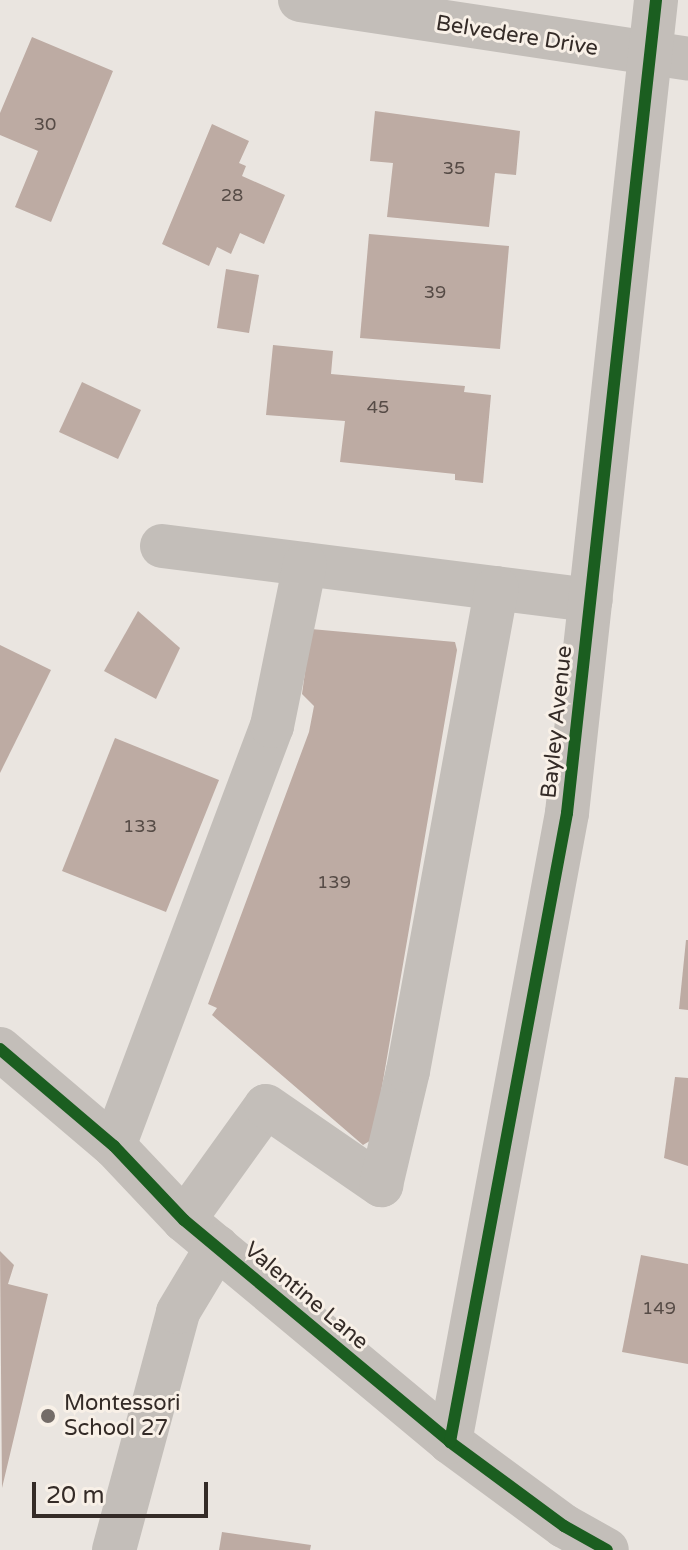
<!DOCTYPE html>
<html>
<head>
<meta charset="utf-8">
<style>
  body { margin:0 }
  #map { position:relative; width:688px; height:1550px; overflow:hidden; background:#eae5e0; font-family:"Varela Round",sans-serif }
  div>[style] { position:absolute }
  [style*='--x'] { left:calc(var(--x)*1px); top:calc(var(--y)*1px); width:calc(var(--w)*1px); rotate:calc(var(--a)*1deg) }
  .building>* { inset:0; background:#bdaba3 }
  .minor>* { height:44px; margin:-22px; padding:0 22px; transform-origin:22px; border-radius:22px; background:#c3beb9 }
  .cycleway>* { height:12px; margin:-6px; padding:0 6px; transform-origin:6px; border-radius:6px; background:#1b5e20 }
  .dots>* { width:22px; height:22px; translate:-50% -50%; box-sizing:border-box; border:4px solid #f8f0e7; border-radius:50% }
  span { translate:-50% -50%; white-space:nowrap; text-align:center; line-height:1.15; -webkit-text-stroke:6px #f8f0e7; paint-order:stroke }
  .number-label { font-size:18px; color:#564b46 }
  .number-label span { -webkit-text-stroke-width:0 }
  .street-label { font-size:22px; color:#342b27 }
  .poi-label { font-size:22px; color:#342b27 }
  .left { translate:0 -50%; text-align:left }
  .scale { position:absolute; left:32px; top:1482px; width:176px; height:36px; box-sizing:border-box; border:4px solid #342b27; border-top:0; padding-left:10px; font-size:24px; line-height:28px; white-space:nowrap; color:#342b27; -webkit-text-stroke:6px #f8f0e7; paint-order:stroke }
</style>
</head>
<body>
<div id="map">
  <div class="building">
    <div style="clip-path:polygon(32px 37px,113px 71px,51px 222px,15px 207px,38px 151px,0 135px,0 113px)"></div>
    <div style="clip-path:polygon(375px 111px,520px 131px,516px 175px,495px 173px,489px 227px,387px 217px,393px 163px,370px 161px)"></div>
    <div style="clip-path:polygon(212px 124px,249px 141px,239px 163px,246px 166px,242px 176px,285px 195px,264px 244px,240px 233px,231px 254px,217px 247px,209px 266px,162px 244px)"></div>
    <div style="clip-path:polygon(369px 234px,509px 246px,500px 349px,360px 338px)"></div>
    <div style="clip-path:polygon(226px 269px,259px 275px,249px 333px,217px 328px)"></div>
    <div style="clip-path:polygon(273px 345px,333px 351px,331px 374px,465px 386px,464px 392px,491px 395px,483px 483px,455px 480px,455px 474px,340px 462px,345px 421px,266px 415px)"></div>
    <div style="clip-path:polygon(82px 382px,141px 410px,118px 459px,59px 432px)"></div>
    <div style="clip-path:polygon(138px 611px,180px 648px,156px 699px,104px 671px)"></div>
    <div style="clip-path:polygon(311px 629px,455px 642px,457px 650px,373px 1139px,363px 1145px,212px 1015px,217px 1008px,208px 1004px,309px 732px,314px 706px,302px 694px)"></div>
    <div style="clip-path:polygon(0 645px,51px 670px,0 773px)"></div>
    <div style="clip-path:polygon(115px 738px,219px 780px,166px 912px,62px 871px)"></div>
    <div style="clip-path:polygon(686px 940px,688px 940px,688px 1010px,679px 1009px)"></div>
    <div style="clip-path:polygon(675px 1077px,688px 1078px,688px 1166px,664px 1158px)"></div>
    <div style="clip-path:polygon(0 1251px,14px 1265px,8px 1284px,48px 1294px,2px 1488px)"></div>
    <div style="clip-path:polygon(641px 1255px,688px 1264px,688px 1364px,622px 1352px)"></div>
    <div style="clip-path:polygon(222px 1532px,311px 1545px,310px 1550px,219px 1550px)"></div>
  </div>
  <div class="minor">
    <div style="--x:300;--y:0;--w:392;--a:8.6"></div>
    <div style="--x:162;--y:546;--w:432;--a:7.2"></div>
    <div style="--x:0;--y:1049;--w:150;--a:40.4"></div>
    <div style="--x:114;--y:1146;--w:102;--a:46.6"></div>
    <div style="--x:184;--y:1220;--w:346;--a:39.8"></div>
    <div style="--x:450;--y:1442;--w:142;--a:36.4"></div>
    <div style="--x:564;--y:1526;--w:49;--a:29.2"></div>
    <div style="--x:114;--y:1146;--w:449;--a:-69.4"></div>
    <div style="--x:272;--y:726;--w:165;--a:-78.5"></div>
    <div style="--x:184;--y:1220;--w:140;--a:-54.3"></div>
    <div style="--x:266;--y:1106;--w:140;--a:34.5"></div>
    <div style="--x:381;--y:1185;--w:117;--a:-76.7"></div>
    <div style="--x:408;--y:1071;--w:491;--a:-79.6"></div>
    <div style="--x:450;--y:1442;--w:640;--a:-79.46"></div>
    <div style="--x:567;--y:813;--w:818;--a:-83.75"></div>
    <div style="--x:114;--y:1550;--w:246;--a:-74.9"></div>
    <div style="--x:178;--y:1312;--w:76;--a:-59"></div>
  </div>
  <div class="cycleway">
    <div style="--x:0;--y:1049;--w:150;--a:40.4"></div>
    <div style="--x:114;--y:1146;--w:102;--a:46.6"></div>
    <div style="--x:184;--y:1220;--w:346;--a:39.8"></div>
    <div style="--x:450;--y:1442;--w:142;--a:36.4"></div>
    <div style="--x:564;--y:1526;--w:49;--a:29.2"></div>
    <div style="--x:450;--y:1442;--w:640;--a:-79.46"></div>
    <div style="--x:567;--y:813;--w:818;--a:-83.75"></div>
  </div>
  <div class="dots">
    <div style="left:48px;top:1416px;background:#746c68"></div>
  </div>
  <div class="number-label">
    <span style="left:45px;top:124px">30</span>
    <span style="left:454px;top:168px">35</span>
    <span style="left:232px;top:195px">28</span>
    <span style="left:435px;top:292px">39</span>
    <span style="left:378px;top:407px">45</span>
    <span style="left:140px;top:826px">133</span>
    <span style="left:334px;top:882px">139</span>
    <span style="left:659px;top:1308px">149</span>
  </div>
  <div class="street-label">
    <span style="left:517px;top:36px;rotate:9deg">Belvedere Drive</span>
    <span style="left:557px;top:722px;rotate:-84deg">Bayley Avenue</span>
    <span style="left:306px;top:1296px;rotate:40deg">Valentine Lane</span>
  </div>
  <div class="poi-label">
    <span class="left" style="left:64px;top:1416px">Montessori<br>School 27</span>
  </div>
  <div class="scale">20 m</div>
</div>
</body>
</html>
